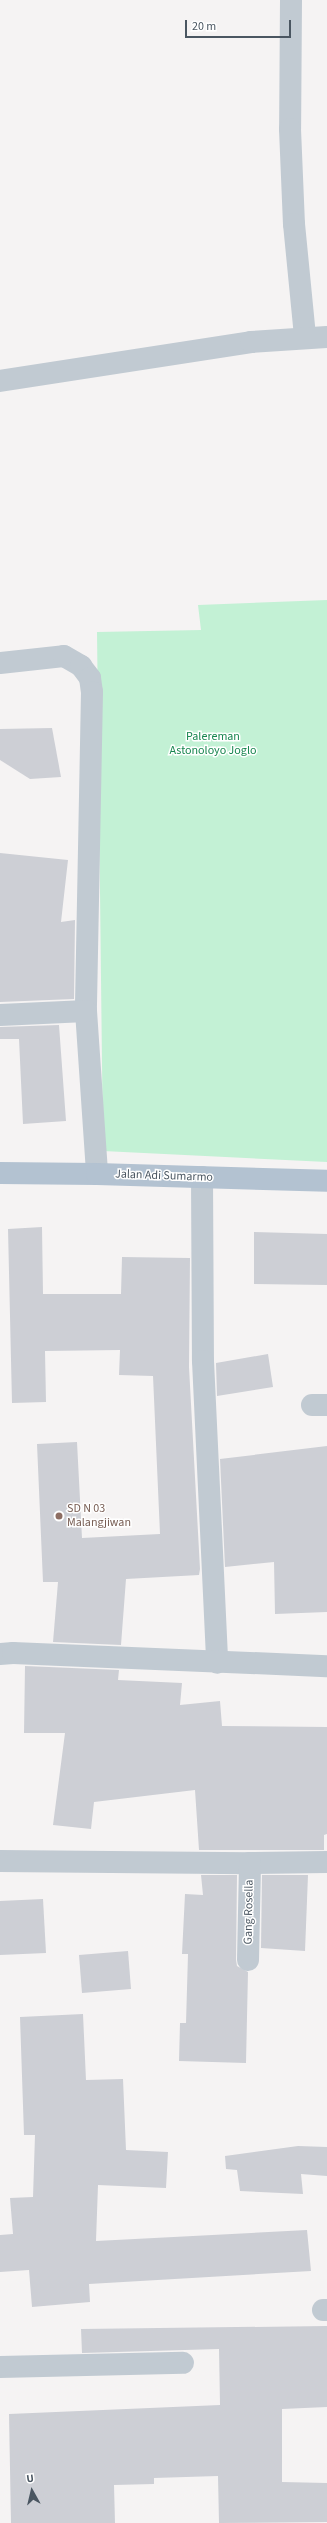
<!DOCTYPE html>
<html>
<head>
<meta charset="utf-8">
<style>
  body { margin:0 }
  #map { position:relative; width:327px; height:2523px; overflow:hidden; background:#f5f3f3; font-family:"Source Sans 3",sans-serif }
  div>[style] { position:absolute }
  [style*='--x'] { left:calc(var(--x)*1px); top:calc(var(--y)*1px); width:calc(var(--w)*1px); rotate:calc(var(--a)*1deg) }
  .green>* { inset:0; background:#c3f1d5 }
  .building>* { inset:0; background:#cdcfd5 }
  .minor>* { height:22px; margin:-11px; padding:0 11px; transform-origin:11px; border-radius:11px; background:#c1cad2 }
  .major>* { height:22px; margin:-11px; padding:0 11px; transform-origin:11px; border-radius:11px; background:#b3c2d1 }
  .dots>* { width:11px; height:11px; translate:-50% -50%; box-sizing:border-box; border:2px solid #fff; border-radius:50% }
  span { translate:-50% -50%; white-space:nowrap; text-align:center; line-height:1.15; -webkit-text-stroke:3px #fff; paint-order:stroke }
  .park-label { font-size:12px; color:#17864f }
  .street-label { font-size:12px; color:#4a5661 }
  .education-label { font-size:12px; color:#785e54 }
  .left { translate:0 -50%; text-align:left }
  .north { position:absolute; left:12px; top:2471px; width:40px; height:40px; -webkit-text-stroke:3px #fff; paint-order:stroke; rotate:352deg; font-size:11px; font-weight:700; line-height:16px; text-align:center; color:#4a5661 }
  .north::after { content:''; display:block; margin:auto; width:14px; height:18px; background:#4a5661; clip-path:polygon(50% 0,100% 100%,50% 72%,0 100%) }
  .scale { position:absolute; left:185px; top:20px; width:106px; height:18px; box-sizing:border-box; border:2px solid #4a5661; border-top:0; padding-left:5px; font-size:12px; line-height:14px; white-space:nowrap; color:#4a5661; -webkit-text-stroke:3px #fff; paint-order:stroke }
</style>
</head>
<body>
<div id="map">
  <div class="green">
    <div style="clip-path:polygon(327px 600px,327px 1162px,103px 1151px,97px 632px,201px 630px,198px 605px)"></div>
  </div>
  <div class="building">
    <div style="clip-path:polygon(52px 728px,61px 777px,30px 779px,0 760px,0 729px)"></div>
    <div style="clip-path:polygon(0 853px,68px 860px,61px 922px,75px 920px,74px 999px,0 1002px)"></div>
    <div style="clip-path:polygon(59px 1025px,66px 1121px,23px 1124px,19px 1039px,0 1039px,0 1027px)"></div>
    <div style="clip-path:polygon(42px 1227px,43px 1294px,121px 1294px,122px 1257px,190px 1258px,189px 1367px,200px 1569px,199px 1575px,126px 1579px,121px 1645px,53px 1642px,58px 1582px,43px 1582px,37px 1444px,77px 1442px,82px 1538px,160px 1534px,153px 1376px,119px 1375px,120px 1350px,45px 1351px,46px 1402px,12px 1403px,8px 1229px)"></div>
    <div style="clip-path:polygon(254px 1232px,327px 1234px,327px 1285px,254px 1284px)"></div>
    <div style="clip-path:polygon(268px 1354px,273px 1387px,217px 1396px,216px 1363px)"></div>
    <div style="clip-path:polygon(327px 1446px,327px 1612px,275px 1614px,274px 1562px,225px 1567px,220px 1459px)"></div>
    <div style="clip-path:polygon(25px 1666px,119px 1670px,118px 1680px,182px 1683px,180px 1705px,220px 1701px,222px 1726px,327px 1727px,327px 1834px,324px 1835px,324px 1850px,199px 1850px,195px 1790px,94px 1802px,91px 1829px,53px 1825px,65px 1733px,24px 1733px)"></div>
    <div style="clip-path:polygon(201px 1875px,237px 1875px,236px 1960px,237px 1966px,248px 1972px,246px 2063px,179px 2061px,180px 2023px,186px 2023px,188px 1954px,182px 1954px,185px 1894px,203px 1895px)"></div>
    <div style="clip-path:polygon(262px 1875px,308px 1875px,305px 1951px,261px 1948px)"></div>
    <div style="clip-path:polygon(43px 1899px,46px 1953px,0 1955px,0 1901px)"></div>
    <div style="clip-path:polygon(128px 1951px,131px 1989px,82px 1993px,79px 1955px)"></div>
    <div style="clip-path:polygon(83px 2014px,86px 2080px,123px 2079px,126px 2150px,168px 2152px,166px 2188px,98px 2185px,96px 2241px,307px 2230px,311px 2271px,89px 2284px,90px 2302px,32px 2307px,29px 2270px,0 2272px,0 2235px,13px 2234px,10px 2198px,33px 2197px,35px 2135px,24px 2135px,20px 2017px)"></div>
    <div style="clip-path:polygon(298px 2146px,327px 2147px,327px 2176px,301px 2174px,303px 2194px,240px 2191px,237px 2170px,226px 2169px,225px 2156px)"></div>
    <div style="clip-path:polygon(327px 2326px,327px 2407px,282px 2409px,282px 2482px,327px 2483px,327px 2522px,219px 2523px,218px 2476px,154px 2478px,154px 2484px,114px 2485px,115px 2523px,11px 2523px,9px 2414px,220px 2405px,219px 2349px,82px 2353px,81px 2329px)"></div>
  </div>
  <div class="minor">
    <div style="--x:291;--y:0;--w:129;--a:90.4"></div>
    <div style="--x:290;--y:129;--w:95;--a:87.6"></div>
    <div style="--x:294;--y:224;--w:114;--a:84.4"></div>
    <div style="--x:0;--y:381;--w:254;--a:-8.8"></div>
    <div style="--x:251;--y:342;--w:76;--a:-3.8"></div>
    <div style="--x:0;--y:663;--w:64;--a:-6.2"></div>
    <div style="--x:64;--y:656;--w:20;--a:30"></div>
    <div style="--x:81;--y:666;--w:15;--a:53"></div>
    <div style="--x:90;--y:678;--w:14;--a:82"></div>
    <div style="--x:92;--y:692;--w:319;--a:91.1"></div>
    <div style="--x:86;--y:1011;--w:163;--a:86.1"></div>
    <div style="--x:0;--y:1015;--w:86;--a:-2.7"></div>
    <div style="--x:202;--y:1177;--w:184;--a:89.7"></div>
    <div style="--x:203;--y:1361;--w:302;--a:87.3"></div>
    <div style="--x:312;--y:1405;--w:15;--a:0"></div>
    <div style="--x:0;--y:1654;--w:13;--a:-4"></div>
    <div style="--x:13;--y:1653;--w:314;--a:2.4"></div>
    <div style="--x:0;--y:1861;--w:250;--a:0.5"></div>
    <div style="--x:250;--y:1863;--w:77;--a:-0.7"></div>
    <div style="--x:248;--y:1960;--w:97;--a:-88.8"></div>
    <div style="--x:323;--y:2310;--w:4;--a:0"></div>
    <div style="--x:0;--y:2367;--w:183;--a:-1.3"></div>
  </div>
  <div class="major">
    <div style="--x:0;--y:1173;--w:97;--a:0.6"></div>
    <div style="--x:97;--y:1174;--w:230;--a:1.7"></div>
  </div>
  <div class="dots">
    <div style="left:59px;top:1516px;background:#8d6e63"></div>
  </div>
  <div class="park-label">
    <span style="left:213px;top:744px">Palereman<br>Astonoloyo Joglo</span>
  </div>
  <div class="street-label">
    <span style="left:164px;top:1176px;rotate:2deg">Jalan Adi Sumarmo</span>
    <span style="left:249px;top:1912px;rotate:-89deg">Gang Rosella</span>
  </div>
  <div class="education-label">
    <span class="left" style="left:67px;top:1516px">SD N 03<br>Malangjiwan</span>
  </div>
  <div class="north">U</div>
  <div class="scale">20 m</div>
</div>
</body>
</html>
